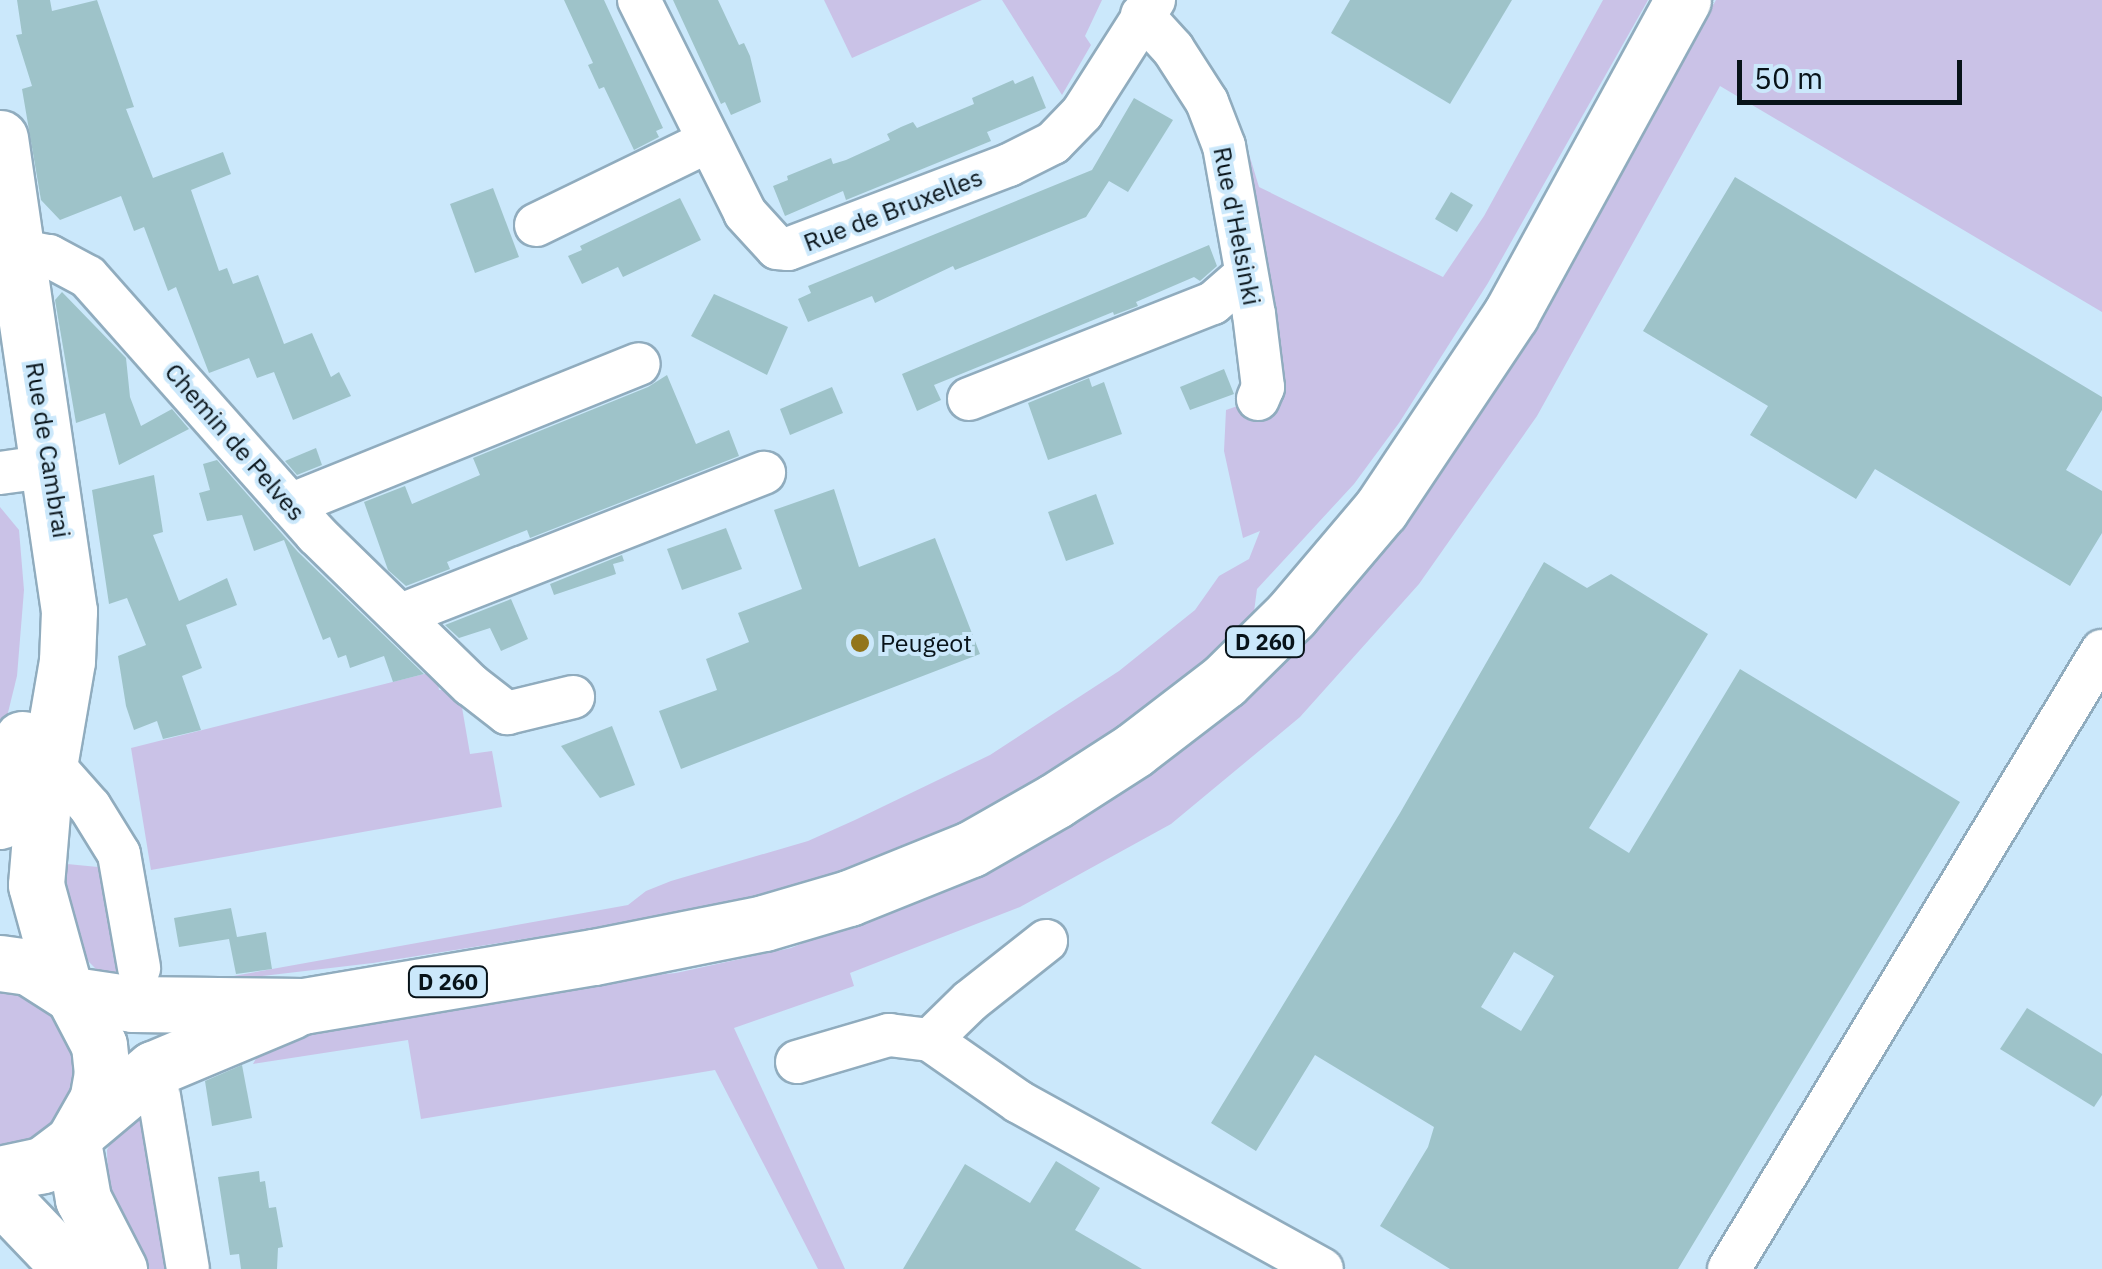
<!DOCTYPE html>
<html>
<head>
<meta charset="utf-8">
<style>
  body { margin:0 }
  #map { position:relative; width:2102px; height:1269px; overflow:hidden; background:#cbe8fb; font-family:"IBM Plex Sans",sans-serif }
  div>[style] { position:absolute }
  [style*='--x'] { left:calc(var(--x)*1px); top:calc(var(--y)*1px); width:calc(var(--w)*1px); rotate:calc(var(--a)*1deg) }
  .green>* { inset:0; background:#cac2e7 }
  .building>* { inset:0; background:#9ec3c9 }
  .roads { filter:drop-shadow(2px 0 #90acbe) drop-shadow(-2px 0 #90acbe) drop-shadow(0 2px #90acbe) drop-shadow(0 -2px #90acbe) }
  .minor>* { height:42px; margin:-21px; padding:0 21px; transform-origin:21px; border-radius:21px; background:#fff }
  .major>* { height:55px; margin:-27.5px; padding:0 27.5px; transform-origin:27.5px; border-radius:27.5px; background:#fff }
  .dots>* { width:28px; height:28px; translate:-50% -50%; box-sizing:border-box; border:5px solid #cbe8fb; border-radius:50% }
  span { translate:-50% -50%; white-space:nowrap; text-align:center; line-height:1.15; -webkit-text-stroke:8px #cbe8fb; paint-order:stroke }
  .shield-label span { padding:2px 8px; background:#cbe8fb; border:2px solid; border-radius:8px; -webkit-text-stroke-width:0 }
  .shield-label { font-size:22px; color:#081319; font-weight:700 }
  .street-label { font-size:25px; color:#081319 }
  .poi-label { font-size:25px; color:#081319 }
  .left { translate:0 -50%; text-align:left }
  .scale { position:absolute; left:1737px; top:60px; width:225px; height:45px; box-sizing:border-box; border:5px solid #081319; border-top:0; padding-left:12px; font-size:30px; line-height:35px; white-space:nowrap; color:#081319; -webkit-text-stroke:8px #cbe8fb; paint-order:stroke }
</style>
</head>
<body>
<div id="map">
  <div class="green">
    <div style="clip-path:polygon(824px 0,982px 0,852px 58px)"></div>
    <div style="clip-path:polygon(1002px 0,1102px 0,1085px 36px,1091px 45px,1062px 95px)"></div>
    <div style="clip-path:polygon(1603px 0,1648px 0,1488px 283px,1399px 423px,1354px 484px,1257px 589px,1254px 612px,1194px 678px,1052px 780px,965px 827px,814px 884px,712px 909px,373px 963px,178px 986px,628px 905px,646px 891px,671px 881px,808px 841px,855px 820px,990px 755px,1119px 671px,1195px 610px,1219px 576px,1249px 559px,1260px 531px,1243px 538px,1224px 451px,1226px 410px,1258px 399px,1224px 146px,1239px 121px,1259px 187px,1443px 277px,1484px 216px)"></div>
    <div style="clip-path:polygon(1716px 0,2102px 0,2102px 312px,1720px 86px,1537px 416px,1419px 584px,1300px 717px,1171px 824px,1020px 907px,850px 973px,854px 986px,734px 1028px,845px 1269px,818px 1269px,715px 1070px,421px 1119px,408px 1040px,253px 1064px,264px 1044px,605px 980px,676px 973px,791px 948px,874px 914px,1258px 684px,1359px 578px,1422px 496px,1597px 214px)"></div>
    <div style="clip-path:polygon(0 507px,19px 530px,24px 590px,17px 676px,0 745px)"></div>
    <div style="clip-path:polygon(436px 671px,439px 690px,459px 690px,470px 754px,492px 751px,502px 807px,151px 870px,131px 748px)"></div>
    <div style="clip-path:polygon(67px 864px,98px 867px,114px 885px,131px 979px,102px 975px,82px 955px,65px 917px)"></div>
    <div style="clip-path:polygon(0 975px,27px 980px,86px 1055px,58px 1131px,0 1155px)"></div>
    <div style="clip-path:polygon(147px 1102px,171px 1269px,146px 1269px,118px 1215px,108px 1184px,107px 1150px,120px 1123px)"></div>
  </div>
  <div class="building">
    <div style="clip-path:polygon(17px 0,50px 0,52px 11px,97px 0,134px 107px,126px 109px,153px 178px,223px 152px,231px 174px,191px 190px,219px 271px,227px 268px,233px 284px,258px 275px,284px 344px,312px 333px,331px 377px,339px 372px,351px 396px,293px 420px,274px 372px,257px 378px,249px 358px,209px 373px,176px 287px,168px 291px,144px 227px,134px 231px,121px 196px,60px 220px,41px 200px,22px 89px,32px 86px,16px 35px,22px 34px)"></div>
    <div style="clip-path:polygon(564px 0,604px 0,663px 128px,656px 131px,659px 137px,634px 150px,604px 87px,599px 89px,588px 65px,593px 63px)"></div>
    <div style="clip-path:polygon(673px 0,718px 0,739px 45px,744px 43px,750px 56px,761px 102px,731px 115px,725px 102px,721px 104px)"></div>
    <div style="clip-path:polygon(1350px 0,1512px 0,1450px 104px,1331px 33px)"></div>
    <div style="clip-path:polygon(1033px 76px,1046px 108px,987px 132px,991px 141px,846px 200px,843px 191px,785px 216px,773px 186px,788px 180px,787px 176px,831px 158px,833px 164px,846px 160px,890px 140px,887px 134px,901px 127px,913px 122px,917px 128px,974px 104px,972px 98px,1013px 80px,1015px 84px)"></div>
    <div style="clip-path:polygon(1134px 98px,1173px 120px,1128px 192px,1109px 181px,1086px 217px,955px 270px,953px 266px,875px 303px,872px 296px,808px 322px,798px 299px,811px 293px,808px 286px,1092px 170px)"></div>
    <div style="clip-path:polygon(1735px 177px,2102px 397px,2102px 410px,2066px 470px,2102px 491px,2102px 533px,2070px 586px,1875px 469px,1856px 499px,1750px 435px,1768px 406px,1643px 331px)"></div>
    <div style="clip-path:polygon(493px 188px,519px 257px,475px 273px,450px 204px)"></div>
    <div style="clip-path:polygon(1451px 192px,1473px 205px,1457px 232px,1435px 219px)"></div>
    <div style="clip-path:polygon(680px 198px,701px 240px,623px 277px,618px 267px,582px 284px,568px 256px,582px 250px,580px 246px)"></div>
    <div style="clip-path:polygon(1209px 245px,1217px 266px,1200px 281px,1194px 277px,1136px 302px,1138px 306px,1114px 315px,1113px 312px,934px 385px,941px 400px,917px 411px,902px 374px)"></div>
    <div style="clip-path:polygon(62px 292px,126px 358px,130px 397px,141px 426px,172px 409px,189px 429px,119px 465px,105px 413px,76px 423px,55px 300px)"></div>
    <div style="clip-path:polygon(714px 294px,788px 327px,767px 375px,691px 336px)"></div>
    <div style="clip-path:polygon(1224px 369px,1234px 394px,1190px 410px,1180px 387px)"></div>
    <div style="clip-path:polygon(667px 375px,696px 444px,729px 430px,739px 456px,530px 538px,527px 530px,447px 562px,450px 569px,406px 586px,388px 570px,364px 502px,405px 486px,412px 504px,480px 475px,473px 458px,648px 387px)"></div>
    <div style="clip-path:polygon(1089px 378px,1092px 387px,1104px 382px,1122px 434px,1048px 460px,1028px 403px)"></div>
    <div style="clip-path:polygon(832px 387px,843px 413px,790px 435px,780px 409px)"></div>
    <div style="clip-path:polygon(316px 448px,322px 465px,297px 475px,285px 461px)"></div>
    <div style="clip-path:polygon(217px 460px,298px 552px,424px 674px,393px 682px,384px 656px,350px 668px,346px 655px,338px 658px,330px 637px,323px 640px,284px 540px,254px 551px,242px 515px,207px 521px,199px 493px,210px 490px,203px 464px)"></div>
    <div style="clip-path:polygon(154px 475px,163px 532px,153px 535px,179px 601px,227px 578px,237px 605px,186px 625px,202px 668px,182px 676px,201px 730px,163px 739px,157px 721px,134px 730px,126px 706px,118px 656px,146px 645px,127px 598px,109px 604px,92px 490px)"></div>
    <div style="clip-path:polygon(834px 489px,859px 567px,935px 538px,980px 654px,681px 769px,659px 711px,717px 690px,706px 659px,749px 642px,738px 613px,802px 589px,774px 510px)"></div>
    <div style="clip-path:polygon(1096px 494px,1114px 544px,1066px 561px,1048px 512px)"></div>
    <div style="clip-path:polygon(726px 528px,742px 569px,682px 590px,667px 549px)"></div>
    <div style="clip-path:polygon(622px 555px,624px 561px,613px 564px,616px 574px,554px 595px,550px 584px)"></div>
    <div style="clip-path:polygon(evenodd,1544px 562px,1587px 588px,1611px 574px,1708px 634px,1589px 828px,1629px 853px,1740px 669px,1960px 802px,1678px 1269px,1450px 1269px,1380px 1226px,1428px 1147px,1434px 1127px,1315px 1055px,1256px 1151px,1211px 1123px,1400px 813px,1544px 562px,1514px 952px,1554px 976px,1521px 1031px,1481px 1007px,1514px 952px)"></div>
    <div style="clip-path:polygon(511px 599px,528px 639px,501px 651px,490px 628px,459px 638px,445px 625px)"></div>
    <div style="clip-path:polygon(612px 726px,635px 785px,600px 798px,561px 746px)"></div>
    <div style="clip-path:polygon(231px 908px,237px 937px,266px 932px,272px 969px,236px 974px,229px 939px,179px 947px,174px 918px)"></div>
    <div style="clip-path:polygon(2027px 1008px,2102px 1054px,2102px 1095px,2094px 1107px,2000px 1049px)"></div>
    <div style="clip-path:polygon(242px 1065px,252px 1118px,212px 1126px,205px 1081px)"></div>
    <div style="clip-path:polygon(1056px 1161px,1100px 1188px,1075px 1230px,1142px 1269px,903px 1269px,965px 1164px,1030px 1203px)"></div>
    <div style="clip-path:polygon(259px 1171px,260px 1182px,265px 1181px,269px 1208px,276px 1207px,283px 1247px,278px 1248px,277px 1269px,241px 1269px,239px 1254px,230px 1255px,218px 1177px)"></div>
  </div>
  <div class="roads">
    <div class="minor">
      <div style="--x:639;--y:0;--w:238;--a:63.5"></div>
      <div style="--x:745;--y:213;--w:47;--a:47.6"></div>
      <div style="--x:777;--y:248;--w:11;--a:5"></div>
      <div style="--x:788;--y:249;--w:236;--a:-20.8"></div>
      <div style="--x:1009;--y:165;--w:49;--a:-26.6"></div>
      <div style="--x:1053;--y:143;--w:42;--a:-46"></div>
      <div style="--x:1082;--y:113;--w:134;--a:-57.5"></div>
      <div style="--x:1142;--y:15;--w:46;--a:47.6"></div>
      <div style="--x:1173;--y:49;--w:63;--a:57.3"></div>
      <div style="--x:1207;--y:102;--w:47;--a:68.9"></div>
      <div style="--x:1224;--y:146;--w:171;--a:79.9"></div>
      <div style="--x:1254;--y:314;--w:74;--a:83"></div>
      <div style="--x:1263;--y:387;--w:13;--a:113"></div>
      <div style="--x:536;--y:225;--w:192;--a:-25.9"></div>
      <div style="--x:17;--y:250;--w:33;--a:11"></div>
      <div style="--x:49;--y:256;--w:44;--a:28.3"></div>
      <div style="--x:88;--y:277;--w:344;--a:48.4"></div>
      <div style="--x:316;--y:534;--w:216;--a:44.3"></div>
      <div style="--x:471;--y:685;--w:46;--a:37.9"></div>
      <div style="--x:507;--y:713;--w:68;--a:-13.6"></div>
      <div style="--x:969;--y:399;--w:262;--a:-21.5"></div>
      <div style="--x:1213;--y:303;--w:41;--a:-41.1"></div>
      <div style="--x:0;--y:473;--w:28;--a:-8"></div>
      <div style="--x:290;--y:505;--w:376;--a:-22"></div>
      <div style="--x:401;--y:615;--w:390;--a:-21.4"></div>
      <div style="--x:50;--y:762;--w:60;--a:48.4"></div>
      <div style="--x:90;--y:807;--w:55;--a:58.3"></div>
      <div style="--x:119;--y:854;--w:116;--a:80"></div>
      <div style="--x:930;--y:1040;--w:56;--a:-44.3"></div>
      <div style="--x:970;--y:1001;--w:97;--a:-38.3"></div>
      <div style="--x:797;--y:1062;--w:96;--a:-16.4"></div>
      <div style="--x:889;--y:1035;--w:41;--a:7"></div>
      <div style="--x:930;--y:1040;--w:108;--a:34.9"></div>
      <div style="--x:1019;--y:1102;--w:346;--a:28.9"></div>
      <div style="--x:159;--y:1096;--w:175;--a:80.5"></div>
      <div style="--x:1729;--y:1269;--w:722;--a:-58.89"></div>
    </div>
    <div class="major">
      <div style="--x:0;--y:138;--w:478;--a:81.7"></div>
      <div style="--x:69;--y:611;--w:50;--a:92.3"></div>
      <div style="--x:67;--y:661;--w:142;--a:99.7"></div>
      <div style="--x:43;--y:801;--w:84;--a:94.8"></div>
      <div style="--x:36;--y:885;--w:106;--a:74.6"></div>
      <div style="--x:0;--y:821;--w:85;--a:-75"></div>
      <div style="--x:0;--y:963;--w:29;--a:8"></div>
      <div style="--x:29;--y:967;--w:52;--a:32.5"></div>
      <div style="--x:73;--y:995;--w:56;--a:62.5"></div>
      <div style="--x:99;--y:1045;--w:28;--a:84"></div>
      <div style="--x:102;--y:1073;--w:27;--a:100"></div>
      <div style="--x:97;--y:1100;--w:48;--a:119.7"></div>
      <div style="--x:73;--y:1142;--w:39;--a:143"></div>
      <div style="--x:42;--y:1165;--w:43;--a:167.9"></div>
      <div style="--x:73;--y:995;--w:61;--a:8.5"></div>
      <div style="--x:133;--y:1004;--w:170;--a:0.7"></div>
      <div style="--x:303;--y:1006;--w:295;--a:-9.6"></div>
      <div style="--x:594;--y:957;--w:173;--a:-11.3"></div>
      <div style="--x:764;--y:923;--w:89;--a:-16.4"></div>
      <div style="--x:849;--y:898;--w:131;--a:-21.9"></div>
      <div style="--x:971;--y:849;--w:97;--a:-29.7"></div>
      <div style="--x:1055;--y:801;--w:94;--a:-32.8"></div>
      <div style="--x:1134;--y:750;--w:113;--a:-37.5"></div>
      <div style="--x:1224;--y:681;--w:94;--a:-44.6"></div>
      <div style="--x:1291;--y:615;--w:139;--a:-49.7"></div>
      <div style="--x:1381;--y:509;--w:234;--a:-56.3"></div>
      <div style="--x:1511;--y:314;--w:358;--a:-61.3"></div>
      <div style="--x:85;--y:1126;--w:89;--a:-40"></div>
      <div style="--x:153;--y:1069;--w:150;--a:-22.8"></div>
      <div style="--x:73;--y:1142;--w:58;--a:80"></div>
      <div style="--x:83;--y:1199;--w:79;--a:62.8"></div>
      <div style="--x:0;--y:1195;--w:103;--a:46.2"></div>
    </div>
  </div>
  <div class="dots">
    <div style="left:860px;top:643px;background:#92751b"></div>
  </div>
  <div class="shield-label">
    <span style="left:1265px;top:642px">D 260</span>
    <span style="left:448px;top:982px">D 260</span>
  </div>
  <div class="street-label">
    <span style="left:893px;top:210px;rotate:-21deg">Rue de Bruxelles</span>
    <span style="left:1237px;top:226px;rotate:79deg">Rue d'Helsinki</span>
    <span style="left:235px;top:442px;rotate:49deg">Chemin de Pelves</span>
    <span style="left:48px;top:450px;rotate:81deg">Rue de Cambrai</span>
  </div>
  <div class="poi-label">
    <span class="left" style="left:880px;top:643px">Peugeot</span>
  </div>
  <div class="scale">50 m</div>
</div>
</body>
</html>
